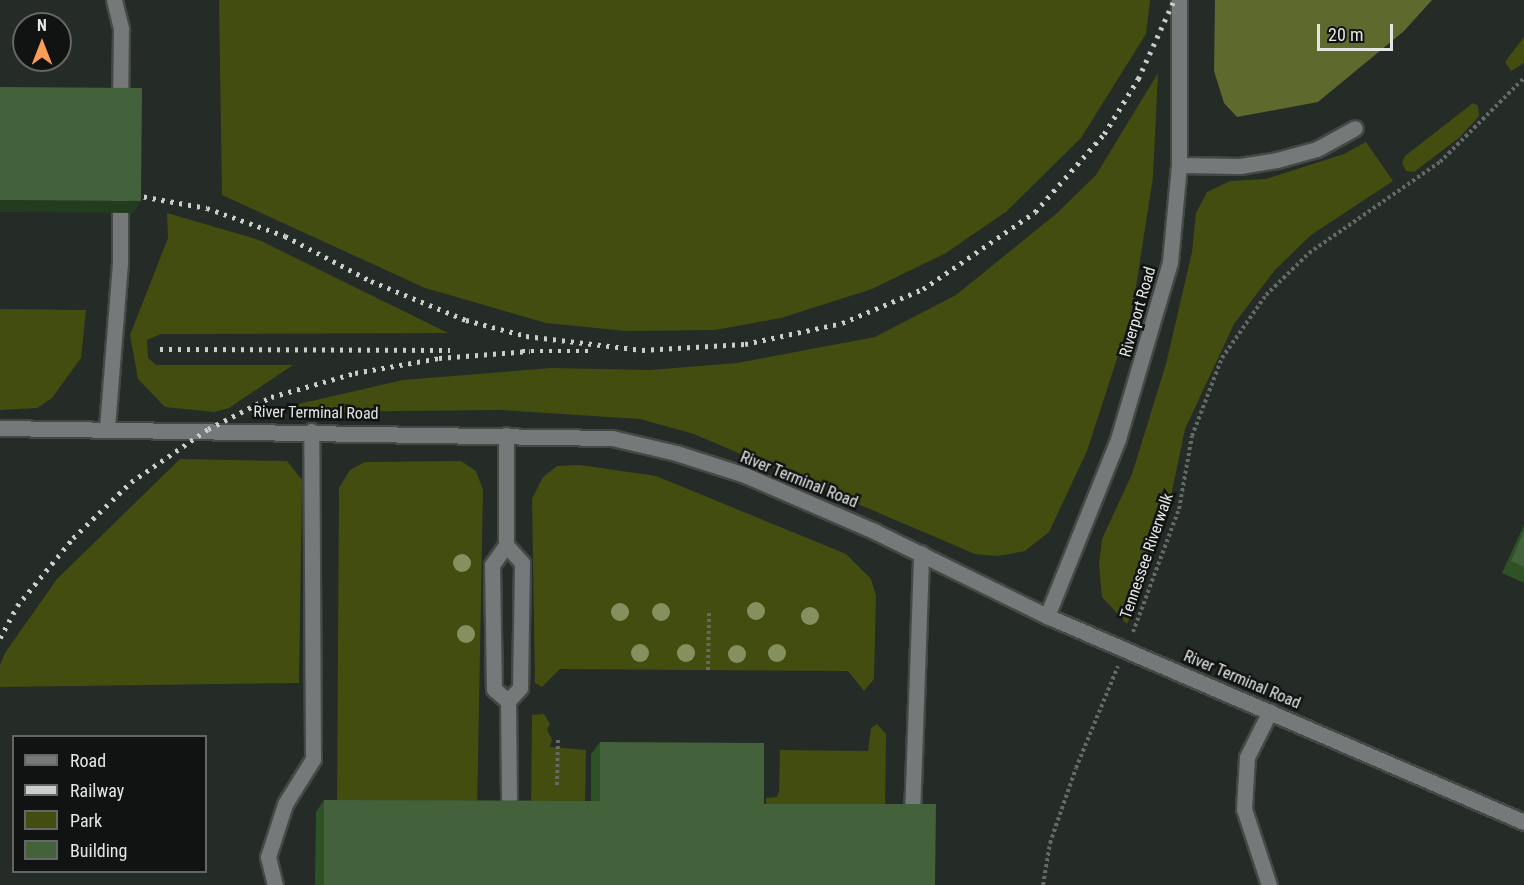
<!DOCTYPE html>
<html>
<head>
<meta charset="utf-8">
<style>
  body { margin:0 }
  #map { position:relative; width:1524px; height:885px; overflow:hidden; background:#252b27; font-family:"Roboto Condensed",sans-serif }
  div>[style] { position:absolute }
  [style*='--x'] { left:calc(var(--x)*1px); top:calc(var(--y)*1px); width:calc(var(--w)*1px); rotate:calc(var(--a)*1deg) }
  .green>* { inset:0; background:#434d10 }
  .forest>* { inset:0; background:#5e692e }
  .path>* { height:4px; margin-top:-2px; transform-origin:0; background:repeating-linear-gradient(90deg,#656a67 0 3px,transparent 0 6px) }
  .roads { filter:drop-shadow(2px 0 #434945) drop-shadow(-2px 0 #434945) drop-shadow(0 2px #434945) drop-shadow(0 -2px #434945) }
  .minor>* { height:15px; margin:-7.5px; padding:0 7.5px; transform-origin:7.5px; border-radius:7.5px; background:#757979 }
  .rail>* { height:4.5px; margin-top:-2.25px; transform-origin:0; background:repeating-linear-gradient(90deg,#cacecc 0 3px,transparent 0 9px) }
  .trees>* { width:18px; height:18px; margin:-9px; border-radius:50%; background:#84915f }
  .wall>* { inset:0; background:#2f5126 }
  .shaded-wall>* { inset:0; background:#233b1e }
  .building>* { inset:0; background:#43613b }
  span { translate:-50% -50%; white-space:nowrap; text-align:center; line-height:1.15; -webkit-text-stroke:5px #101311; paint-order:stroke }
  .street-label { font-size:16px; color:#e2e6e4 }
  .legend { position:absolute; left:12px; top:735px; width:195px; height:138px; box-sizing:border-box; background:#101311; border:2px solid #646765; margin:0; padding:8px 10px; list-style:none; font-size:18px; color:#e2e6e4 }
  .legend li { display:flex; align-items:center; gap:12px; height:30px }
  .legend b { width:30px; border:2px solid #646765 }
  .north { position:absolute; left:12px; top:12px; width:60px; height:60px; box-sizing:border-box; background:#101311; border:2px solid #646765; border-radius:50%; rotate:0deg; font-size:16px; font-weight:700; line-height:24px; text-align:center; color:#e2e6e4 }
  .north::after { content:''; display:block; margin:auto; width:21px; height:27px; background:#fd9c57; clip-path:polygon(50% 0,100% 100%,50% 72%,0 100%) }
  .scale { position:absolute; left:1317px; top:24px; width:76px; height:27px; box-sizing:border-box; border:3px solid #e2e6e4; border-top:0; padding-left:8px; font-size:18px; line-height:21px; white-space:nowrap; color:#e2e6e4; -webkit-text-stroke:4px #101311; paint-order:stroke }
</style>
</head>
<body>
<div id="map">
  <div class="green">
    <div style="clip-path:polygon(219px 0,1150px 0,1150px 1px,1146px 34px,1081px 138px,1007px 211px,946px 253px,872px 289px,781px 318px,715px 330px,626px 331px,546px 323px,425px 288px,222px 195px)"></div>
    <div style="clip-path:polygon(1524px 37px,1524px 63px,1511px 71px,1505px 62px)"></div>
    <div style="clip-path:polygon(1158px 73px,1153px 177px,1132px 312px,1087px 451px,1049px 532px,1025px 551px,998px 556px,975px 554px,694px 434px,640px 419px,502px 410px,296px 412px,294px 405px,403px 380px,552px 368px,650px 370px,737px 363px,875px 337px,956px 295px,1056px 214px,1096px 175px)"></div>
    <div style="clip-path:polygon(1473px 103px,1478px 106px,1479px 116px,1460px 137px,1414px 172px,1406px 171px,1402px 163px,1405px 156px)"></div>
    <div style="clip-path:polygon(1366px 142px,1393px 181px,1311px 235px,1274px 271px,1234px 324px,1185px 429px,1166px 520px,1127px 624px,1102px 597px,1099px 564px,1102px 539px,1132px 474px,1166px 364px,1192px 252px,1196px 213px,1207px 192px,1230px 181px,1266px 179px,1344px 154px)"></div>
    <div style="clip-path:polygon(167px 213px,259px 240px,448px 333px,161px 334px,147px 340px,148px 358px,156px 365px,293px 365px,229px 408px,214px 412px,165px 407px,138px 379px,130px 335px,168px 238px)"></div>
    <div style="clip-path:polygon(0 309px,86px 310px,81px 358px,52px 398px,37px 408px,0 410px)"></div>
    <div style="clip-path:polygon(180px 459px,287px 461px,302px 480px,299px 683px,0 687px,0 665px,5px 653px,57px 579px)"></div>
    <div style="clip-path:polygon(461px 461px,476px 471px,483px 490px,477px 813px,337px 812px,339px 488px,350px 470px,365px 462px)"></div>
    <div style="clip-path:polygon(580px 465px,656px 476px,846px 554px,871px 579px,876px 596px,874px 679px,864px 691px,848px 671px,560px 669px,542px 687px,535px 683px,532px 499px,543px 477px,557px 466px)"></div>
    <div style="clip-path:polygon(544px 714px,550px 724px,547px 730px,552px 739px,550px 747px,586px 750px,585px 813px,531px 813px,532px 715px)"></div>
    <div style="clip-path:polygon(877px 724px,886px 734px,885px 816px,766px 816px,766px 798px,777px 797px,779px 791px,780px 750px,868px 751px,871px 728px)"></div>
  </div>
  <div class="forest">
    <div style="clip-path:polygon(1215px 0,1432px 0,1404px 31px,1318px 102px,1237px 117px,1224px 103px,1214px 71px)"></div>
  </div>
  <div class="path">
    <div style="--x:1133;--y:632;--w:131;--a:-69.5"></div>
    <div style="--x:1179;--y:509;--w:74;--a:-79.9"></div>
    <div style="--x:1192;--y:436;--w:84;--a:-69"></div>
    <div style="--x:1222;--y:358;--w:77;--a:-55.1"></div>
    <div style="--x:1266;--y:295;--w:60;--a:-44.3"></div>
    <div style="--x:1309;--y:253;--w:160;--a:-34.8"></div>
    <div style="--x:1440;--y:162;--w:119;--a:-45"></div>
    <div style="--x:708;--y:670;--w:59;--a:-89"></div>
    <div style="--x:557;--y:785;--w:46;--a:-88.8"></div>
    <div style="--x:1043;--y:885;--w:43;--a:-80.5"></div>
    <div style="--x:1050;--y:843;--w:79;--a:-70.9"></div>
    <div style="--x:1076;--y:768;--w:110;--a:-67.6"></div>
  </div>
  <div class="roads">
    <div class="minor">
      <div style="--x:114;--y:0;--w:30;--a:76"></div>
      <div style="--x:121;--y:29;--w:78;--a:90.7"></div>
      <div style="--x:1179;--y:165;--w:61;--a:0.9"></div>
      <div style="--x:1240;--y:166;--w:37;--a:-9"></div>
      <div style="--x:1277;--y:160;--w:41;--a:-15.4"></div>
      <div style="--x:1317;--y:149;--w:43;--a:-28.9"></div>
      <div style="--x:0;--y:428;--w:612;--a:0.94"></div>
      <div style="--x:612;--y:438;--w:66;--a:13.2"></div>
      <div style="--x:676;--y:453;--w:72;--a:17.7"></div>
      <div style="--x:745;--y:475;--w:141;--a:23.5"></div>
      <div style="--x:874;--y:531;--w:193;--a:26.2"></div>
      <div style="--x:1047;--y:616;--w:520;--a:23.36"></div>
      <div style="--x:107;--y:428;--w:166;--a:-85.5"></div>
      <div style="--x:120;--y:263;--w:69;--a:-90"></div>
      <div style="--x:506;--y:435;--w:110;--a:90"></div>
      <div style="--x:506;--y:545;--w:24;--a:125"></div>
      <div style="--x:492;--y:565;--w:124;--a:89.1"></div>
      <div style="--x:494;--y:689;--w:18;--a:41"></div>
      <div style="--x:506;--y:545;--w:24;--a:48"></div>
      <div style="--x:522;--y:563;--w:125;--a:90.9"></div>
      <div style="--x:520;--y:688;--w:18;--a:133"></div>
      <div style="--x:508;--y:701;--w:98;--a:89.4"></div>
      <div style="--x:1047;--y:616;--w:191;--a:-68.1"></div>
      <div style="--x:1118;--y:439;--w:184;--a:-73.6"></div>
      <div style="--x:1170;--y:262;--w:97;--a:-84.7"></div>
      <div style="--x:1179;--y:165;--w:165;--a:-90"></div>
      <div style="--x:912;--y:816;--w:263;--a:-88"></div>
      <div style="--x:275;--y:885;--w:29;--a:-104"></div>
      <div style="--x:268;--y:857;--w:56;--a:-72.2"></div>
      <div style="--x:285;--y:804;--w:53;--a:-58.1"></div>
      <div style="--x:313;--y:759;--w:328;--a:-90.3"></div>
      <div style="--x:1269;--y:885;--w:80;--a:-108.2"></div>
      <div style="--x:1244;--y:809;--w:52;--a:-86.7"></div>
      <div style="--x:1247;--y:757;--w:51;--a:-63.4"></div>
    </div>
  </div>
  <div class="rail">
    <div style="--x:135;--y:195;--w:73;--a:10.2"></div>
    <div style="--x:207;--y:208;--w:83;--a:19.7"></div>
    <div style="--x:285;--y:236;--w:97;--a:27.6"></div>
    <div style="--x:371;--y:281;--w:103;--a:22.3"></div>
    <div style="--x:466;--y:320;--w:62;--a:14.9"></div>
    <div style="--x:526;--y:336;--w:117;--a:6.9"></div>
    <div style="--x:642;--y:350;--w:103;--a:-3.3"></div>
    <div style="--x:745;--y:344;--w:99;--a:-12.2"></div>
    <div style="--x:842;--y:323;--w:88;--a:-22.8"></div>
    <div style="--x:923;--y:289;--w:136;--a:-34.5"></div>
    <div style="--x:1035;--y:212;--w:104;--a:-48.5"></div>
    <div style="--x:1104;--y:134;--w:65;--a:-58.3"></div>
    <div style="--x:1138;--y:79;--w:87;--a:-65.5"></div>
    <div style="--x:160;--y:349;--w:290;--a:0.2"></div>
    <div style="--x:522;--y:351;--w:66;--a:0"></div>
    <div style="--x:0;--y:638;--w:36;--a:-62"></div>
    <div style="--x:17;--y:606;--w:88;--a:-50.5"></div>
    <div style="--x:73;--y:538;--w:81;--a:-44"></div>
    <div style="--x:131;--y:482;--w:93;--a:-34.5"></div>
    <div style="--x:208;--y:429;--w:71;--a:-26.9"></div>
    <div style="--x:271;--y:397;--w:87;--a:-15.9"></div>
    <div style="--x:355;--y:373;--w:85;--a:-10.1"></div>
    <div style="--x:439;--y:358;--w:91;--a:-4.4"></div>
  </div>
  <div class="trees">
    <div style="left:462px;top:563px"></div>
    <div style="left:756px;top:611px"></div>
    <div style="left:620px;top:612px"></div>
    <div style="left:661px;top:612px"></div>
    <div style="left:810px;top:616px"></div>
    <div style="left:466px;top:634px"></div>
    <div style="left:640px;top:653px"></div>
    <div style="left:686px;top:653px"></div>
    <div style="left:777px;top:653px"></div>
    <div style="left:737px;top:654px"></div>
  </div>
  <div class="wall">
    <div style="clip-path:polygon(1524px 525px,1524px 583px,1502px 573px)"></div>
    <div style="clip-path:polygon(600px 742px,764px 804px,935px 885px,315px 885px,316px 812px,324px 800px,591px 801px,591px 754px)"></div>
  </div>
  <div class="shaded-wall">
    <div style="clip-path:polygon(0 200px,141px 201px,133px 213px,0 212px)"></div>
  </div>
  <div class="building">
    <div style="clip-path:polygon(0 87px,142px 88px,141px 201px,0 200px)"></div>
    <div style="clip-path:polygon(1524px 531px,1524px 567px,1511px 561px)"></div>
    <div style="clip-path:polygon(600px 742px,764px 743px,764px 804px,936px 804px,935px 885px,324px 885px,324px 800px,600px 801px)"></div>
  </div>
  <div class="street-label">
    <span style="left:1138px;top:312px;rotate:-74deg">Riverport Road</span>
    <span style="left:316px;top:413px;rotate:1deg">River Terminal Road</span>
    <span style="left:799px;top:480px;rotate:22deg">River Terminal Road</span>
    <span style="left:1147px;top:556px;rotate:-71deg">Tennessee Riverwalk</span>
    <span style="left:1242px;top:680px;rotate:23deg">River Terminal Road</span>
  </div>
  <ul class="legend">
  <li><b style="height:8px;background:#757979"></b>Road</li>
  <li><b style="height:8px;background:#cacecc"></b>Railway</li>
  <li><b style="height:16px;background:#434d10"></b>Park</li>
  <li><b style="height:16px;background:#43613b"></b>Building</li>
  </ul>
  <div class="north">N</div>
  <div class="scale">20 m</div>
</div>
</body>
</html>
